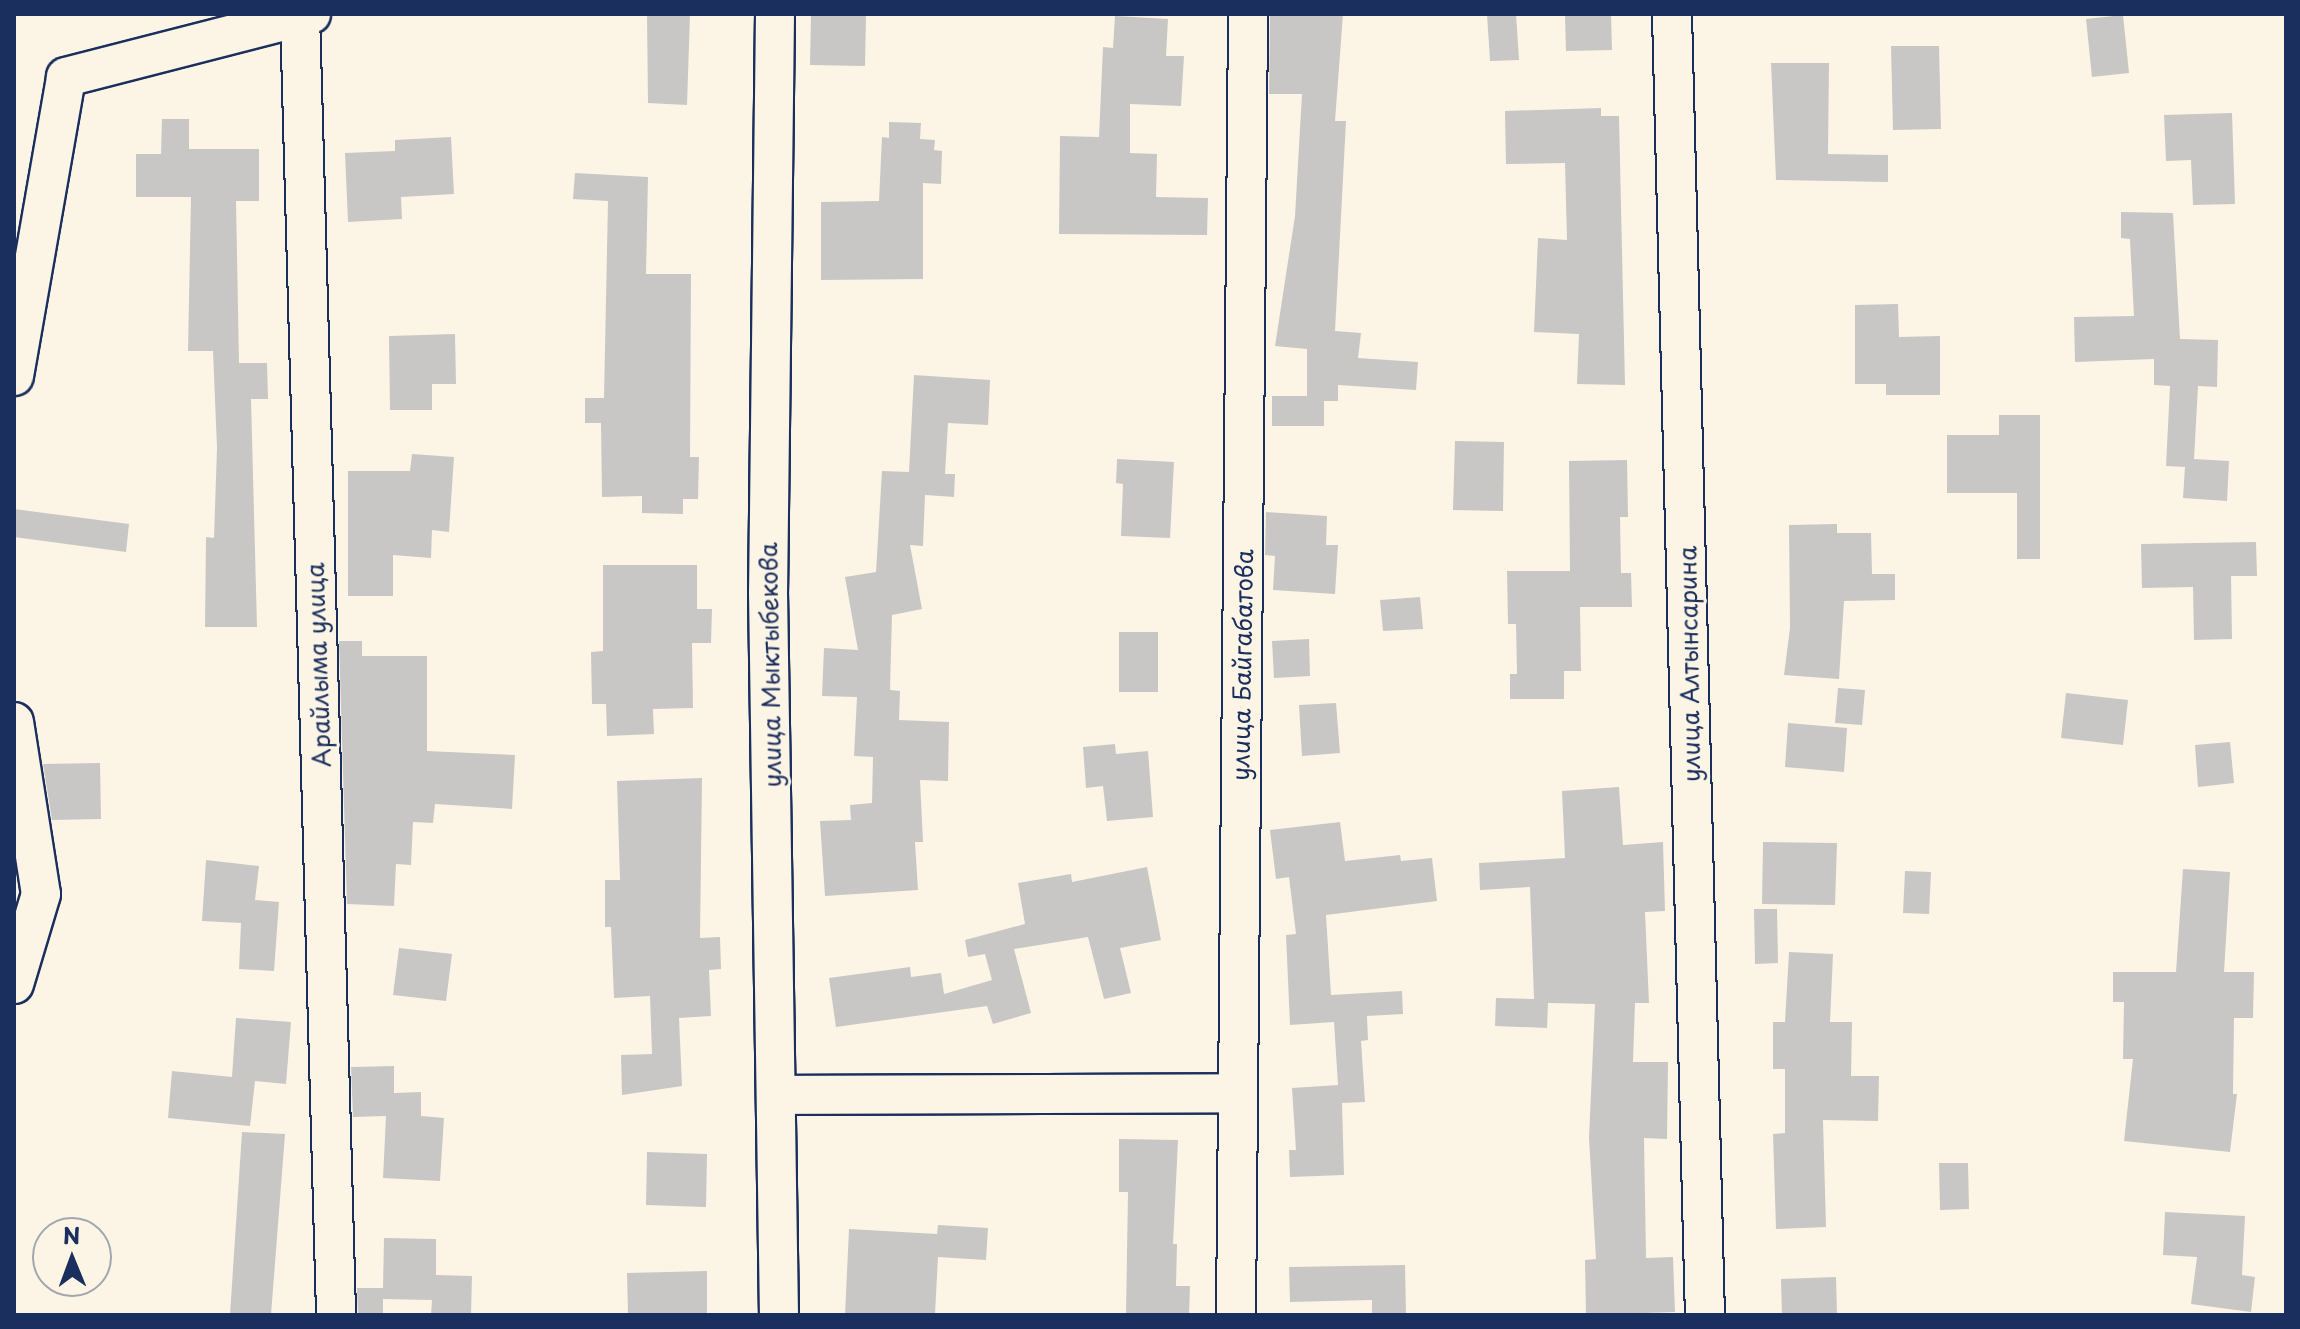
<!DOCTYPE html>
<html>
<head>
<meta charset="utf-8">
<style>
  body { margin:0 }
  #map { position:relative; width:2300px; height:1329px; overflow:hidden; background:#fcf5e5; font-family:"Playpen Sans",sans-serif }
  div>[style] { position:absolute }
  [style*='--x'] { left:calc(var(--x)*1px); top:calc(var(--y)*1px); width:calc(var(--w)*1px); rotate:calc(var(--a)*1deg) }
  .building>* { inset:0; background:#c8c7c6 }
  .roads { filter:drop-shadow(2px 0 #1b2f5e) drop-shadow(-2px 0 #1b2f5e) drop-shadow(0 2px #1b2f5e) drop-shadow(0 -2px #1b2f5e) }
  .minor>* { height:38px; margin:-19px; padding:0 19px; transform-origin:19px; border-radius:19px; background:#fcf5e5 }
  span { translate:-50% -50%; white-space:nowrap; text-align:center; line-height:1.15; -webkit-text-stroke:6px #fcf5e5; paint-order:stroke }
  .street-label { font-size:24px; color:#1b2f5e }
  .frame { position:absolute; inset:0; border:16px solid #1b2f5e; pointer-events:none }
  .north { position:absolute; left:32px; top:1217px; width:80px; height:80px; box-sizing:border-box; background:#fcf5e5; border:2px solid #a2a6af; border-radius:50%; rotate:359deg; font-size:22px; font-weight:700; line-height:32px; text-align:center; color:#1b2f5e }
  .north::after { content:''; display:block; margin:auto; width:28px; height:36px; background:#1b2f5e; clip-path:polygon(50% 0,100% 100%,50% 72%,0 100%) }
</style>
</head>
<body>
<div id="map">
  <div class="building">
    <div style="clip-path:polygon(647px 14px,690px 14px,687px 105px,648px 103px)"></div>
    <div style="clip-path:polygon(811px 14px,866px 14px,865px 66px,810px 65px)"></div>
    <div style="clip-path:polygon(1270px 14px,1343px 14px,1335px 121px,1346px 121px,1335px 331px,1361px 333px,1358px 358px,1418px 362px,1416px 390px,1338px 385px,1338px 401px,1324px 401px,1324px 426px,1272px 426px,1272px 396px,1307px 396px,1307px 349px,1275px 346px,1295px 216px,1302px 94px,1269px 94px)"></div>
    <div style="clip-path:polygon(1487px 14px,1516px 14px,1519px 60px,1490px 61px)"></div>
    <div style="clip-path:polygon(1565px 14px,1611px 14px,1612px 50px,1566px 51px)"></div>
    <div style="clip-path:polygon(2123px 15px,2129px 73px,2092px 77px,2086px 19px)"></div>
    <div style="clip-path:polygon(1115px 16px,1168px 19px,1166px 56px,1184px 56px,1181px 106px,1130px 104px,1130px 153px,1157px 154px,1156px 197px,1208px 198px,1207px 235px,1059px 234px,1060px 136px,1099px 137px,1103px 47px,1113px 48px)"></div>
    <div style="clip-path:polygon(1891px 46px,1939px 46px,1941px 129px,1893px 130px)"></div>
    <div style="clip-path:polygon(1771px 63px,1829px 63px,1828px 154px,1888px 155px,1888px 182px,1776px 180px)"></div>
    <div style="clip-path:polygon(1601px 108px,1601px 116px,1619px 116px,1625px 385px,1577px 384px,1579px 334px,1534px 332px,1538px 238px,1567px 240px,1565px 163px,1506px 164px,1505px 111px)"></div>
    <div style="clip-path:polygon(2232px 113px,2235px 204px,2193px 205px,2191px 160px,2166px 161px,2164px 115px)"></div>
    <div style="clip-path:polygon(162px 119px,189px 119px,189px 149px,259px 149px,259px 201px,236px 201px,239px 363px,267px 363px,268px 399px,251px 399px,257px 627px,205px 627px,206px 537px,214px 538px,217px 448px,213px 351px,188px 351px,191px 197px,136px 197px,136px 154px,161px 154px)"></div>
    <div style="clip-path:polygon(889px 122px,921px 123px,920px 139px,935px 140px,934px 150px,942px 151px,941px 184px,923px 183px,923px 279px,821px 280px,821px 202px,879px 201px,882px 137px,889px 138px)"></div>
    <div style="clip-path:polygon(451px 137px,454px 194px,401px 197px,402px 219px,348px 222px,345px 153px,395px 151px,395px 140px)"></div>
    <div style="clip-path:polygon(575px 173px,648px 177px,646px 274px,691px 274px,690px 457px,699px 457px,698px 499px,683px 499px,683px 514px,642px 513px,642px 496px,602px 497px,601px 423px,585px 423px,585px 398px,604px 398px,608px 201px,573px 199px)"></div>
    <div style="clip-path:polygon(2121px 212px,2173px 213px,2180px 339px,2218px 340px,2217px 387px,2198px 386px,2194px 459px,2229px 461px,2227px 501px,2183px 498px,2185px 467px,2166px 466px,2170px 386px,2154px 385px,2154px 359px,2075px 362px,2074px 317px,2134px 316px,2130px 239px,2121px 238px)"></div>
    <div style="clip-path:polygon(1898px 304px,1899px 337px,1940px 336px,1940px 395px,1886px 395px,1886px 384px,1855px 384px,1855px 305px)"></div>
    <div style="clip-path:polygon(455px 334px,456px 384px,432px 384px,432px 410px,390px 410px,389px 336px)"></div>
    <div style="clip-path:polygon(914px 375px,990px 380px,988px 425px,948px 423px,945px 474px,955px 474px,954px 497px,925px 495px,923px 546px,910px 545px,922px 609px,892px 615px,890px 690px,900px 691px,899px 720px,949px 722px,948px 781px,920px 780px,923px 842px,915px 842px,918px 890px,825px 896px,820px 821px,851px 820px,850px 805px,872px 803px,873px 757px,854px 756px,857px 697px,822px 696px,824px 648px,858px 650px,845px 577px,876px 572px,882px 471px,909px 472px)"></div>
    <div style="clip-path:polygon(1999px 415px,2040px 415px,2040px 559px,2017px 559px,2017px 493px,1947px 493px,1947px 435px,1999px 435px)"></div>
    <div style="clip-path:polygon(1455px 441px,1504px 442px,1503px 511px,1453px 510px)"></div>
    <div style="clip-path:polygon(412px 454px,454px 457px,449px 532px,432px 530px,431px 558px,393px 555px,393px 596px,348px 596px,348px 471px,410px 471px)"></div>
    <div style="clip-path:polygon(1117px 459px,1174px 462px,1170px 538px,1121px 536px,1123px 484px,1116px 483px)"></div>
    <div style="clip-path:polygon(1627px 460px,1628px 517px,1620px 517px,1621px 573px,1631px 573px,1632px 607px,1580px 607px,1581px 671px,1564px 671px,1564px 699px,1510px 699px,1510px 674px,1517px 674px,1516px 624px,1508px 624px,1507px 571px,1570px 571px,1569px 461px)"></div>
    <div style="clip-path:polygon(14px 509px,129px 524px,126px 552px,14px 537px)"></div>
    <div style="clip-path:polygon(1266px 512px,1327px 516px,1326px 545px,1338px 545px,1335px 594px,1273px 590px,1275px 556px,1265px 555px)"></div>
    <div style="clip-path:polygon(1837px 524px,1837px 533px,1871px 533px,1872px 574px,1895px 574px,1895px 600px,1844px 601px,1839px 679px,1784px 675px,1790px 628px,1789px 525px)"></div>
    <div style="clip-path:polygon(2256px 542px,2257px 576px,2231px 576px,2232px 639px,2194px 640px,2193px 587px,2142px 588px,2141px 544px)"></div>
    <div style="clip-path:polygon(603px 565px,697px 565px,697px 609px,712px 609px,711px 643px,692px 643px,693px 708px,653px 709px,654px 734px,607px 736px,606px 704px,592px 704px,591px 652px,603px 651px)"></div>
    <div style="clip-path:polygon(1420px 597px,1423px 629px,1383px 631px,1380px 600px)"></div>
    <div style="clip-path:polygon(1119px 632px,1158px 632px,1158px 692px,1119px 692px)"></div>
    <div style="clip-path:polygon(1309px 639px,1310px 676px,1274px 678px,1272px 641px)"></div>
    <div style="clip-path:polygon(339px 641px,362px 641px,362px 656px,427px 656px,427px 751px,515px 755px,512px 809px,435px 804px,433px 823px,413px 822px,411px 865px,396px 864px,394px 906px,347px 904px)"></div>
    <div style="clip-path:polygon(1838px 688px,1865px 690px,1862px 725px,1835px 723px)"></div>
    <div style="clip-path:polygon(2066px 693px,2128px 700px,2123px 745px,2061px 738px)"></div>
    <div style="clip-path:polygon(1336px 703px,1340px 753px,1302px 756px,1299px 705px)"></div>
    <div style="clip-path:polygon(1788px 723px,1847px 728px,1844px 772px,1785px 767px)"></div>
    <div style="clip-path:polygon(2230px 742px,2234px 783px,2198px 787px,2195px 745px)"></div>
    <div style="clip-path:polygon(1115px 744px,1116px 754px,1148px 751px,1153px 817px,1107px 821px,1103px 786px,1086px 788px,1083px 747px)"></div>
    <div style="clip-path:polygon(100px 763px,101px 819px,52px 820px,43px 764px)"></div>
    <div style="clip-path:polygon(702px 778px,700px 938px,720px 937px,721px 969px,709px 970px,711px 1016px,679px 1018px,682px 1086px,622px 1095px,621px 1055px,652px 1054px,650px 996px,614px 998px,611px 927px,605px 927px,605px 880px,620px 880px,617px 781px)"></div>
    <div style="clip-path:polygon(1619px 787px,1623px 845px,1663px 842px,1665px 911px,1645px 912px,1649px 1003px,1635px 1003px,1633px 1062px,1668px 1062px,1667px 1139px,1644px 1138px,1646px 1258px,1673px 1257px,1675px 1312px,1586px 1315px,1585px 1260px,1596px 1259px,1589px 1138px,1595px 1004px,1548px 1003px,1547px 1028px,1495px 1026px,1496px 998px,1534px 999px,1530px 887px,1480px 890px,1479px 863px,1565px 858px,1562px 791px)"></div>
    <div style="clip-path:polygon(1340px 822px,1345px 861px,1400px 855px,1401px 861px,1432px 858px,1437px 901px,1326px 915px,1331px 995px,1402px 991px,1403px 1014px,1367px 1016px,1368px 1040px,1361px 1041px,1365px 1102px,1342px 1103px,1344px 1175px,1290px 1177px,1289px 1150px,1296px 1150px,1292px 1088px,1338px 1085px,1334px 1022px,1290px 1025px,1286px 935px,1296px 934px,1289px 877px,1276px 879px,1270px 830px)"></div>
    <div style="clip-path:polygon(1763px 842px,1837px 843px,1835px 905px,1762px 904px)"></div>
    <div style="clip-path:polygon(206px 860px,259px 866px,255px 900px,279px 902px,274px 971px,239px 969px,241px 923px,202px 921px)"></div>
    <div style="clip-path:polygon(1147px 867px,1161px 940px,1120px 948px,1131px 993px,1104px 999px,1088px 937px,1014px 949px,1031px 1013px,993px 1024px,987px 1006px,836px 1027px,829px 978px,910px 967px,911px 977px,941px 973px,944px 994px,992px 980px,985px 954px,968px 957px,965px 940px,1025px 924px,1018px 883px,1071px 874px,1072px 882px)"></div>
    <div style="clip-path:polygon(2183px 869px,2230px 872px,2224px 972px,2254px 972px,2253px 1018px,2234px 1018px,2233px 1094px,2237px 1094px,2230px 1152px,2124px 1141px,2133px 1059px,2123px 1059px,2124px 1002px,2113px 1002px,2113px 972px,2176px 972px)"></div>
    <div style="clip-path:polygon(1905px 871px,1931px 872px,1929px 914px,1903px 913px)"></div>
    <div style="clip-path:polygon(1754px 909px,1777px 909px,1778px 963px,1755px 964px)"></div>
    <div style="clip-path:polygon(399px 948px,452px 954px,446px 1001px,393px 995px)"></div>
    <div style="clip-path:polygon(1789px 952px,1833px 954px,1830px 1022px,1852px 1022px,1851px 1076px,1879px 1076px,1878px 1121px,1823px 1120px,1826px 1227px,1776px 1229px,1773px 1134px,1785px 1133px,1785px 1069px,1773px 1069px,1773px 1022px,1785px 1022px)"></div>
    <div style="clip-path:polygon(236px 1018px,291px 1022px,286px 1084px,255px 1081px,250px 1126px,168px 1118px,172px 1071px,232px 1077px)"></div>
    <div style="clip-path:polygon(394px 1066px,394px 1093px,421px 1092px,421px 1116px,444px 1118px,440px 1181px,383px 1178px,386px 1116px,353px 1117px,351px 1067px)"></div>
    <div style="clip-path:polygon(242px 1132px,285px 1134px,271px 1315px,230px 1315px)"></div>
    <div style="clip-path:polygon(1119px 1139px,1178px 1140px,1173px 1244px,1177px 1244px,1176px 1286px,1190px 1286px,1189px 1315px,1126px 1315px,1128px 1192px,1119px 1192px)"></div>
    <div style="clip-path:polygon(647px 1152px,707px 1154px,706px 1207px,646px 1205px)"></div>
    <div style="clip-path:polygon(1939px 1163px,1968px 1163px,1969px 1209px,1940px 1210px)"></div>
    <div style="clip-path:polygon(2165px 1212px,2245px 1216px,2242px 1275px,2255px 1277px,2251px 1312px,2191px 1304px,2197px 1257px,2163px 1255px)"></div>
    <div style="clip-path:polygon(938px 1225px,988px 1228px,986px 1260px,938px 1257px,935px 1314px,845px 1315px,849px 1229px,937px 1234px)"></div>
    <div style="clip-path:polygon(384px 1238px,436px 1239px,436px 1275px,472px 1276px,471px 1315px,431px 1315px,432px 1300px,383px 1299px,383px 1315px,358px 1315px,357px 1288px,383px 1288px)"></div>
    <div style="clip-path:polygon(1405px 1265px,1406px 1315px,1372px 1315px,1372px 1300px,1290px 1302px,1289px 1267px)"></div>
    <div style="clip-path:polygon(707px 1271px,707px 1315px,628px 1315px,627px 1273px)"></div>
    <div style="clip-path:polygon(1836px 1277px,1837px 1315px,1782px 1315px,1781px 1279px)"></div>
  </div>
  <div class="roads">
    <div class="minor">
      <div style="--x:775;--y:14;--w:578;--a:90.69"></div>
      <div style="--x:768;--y:592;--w:723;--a:89.13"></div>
      <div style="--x:1672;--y:14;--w:1301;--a:88.55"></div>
      <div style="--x:300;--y:15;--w:1300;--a:88.41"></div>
      <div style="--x:14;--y:376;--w:303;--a:-80.1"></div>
      <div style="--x:66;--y:77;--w:253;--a:-14.4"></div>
      <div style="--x:14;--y:722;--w:174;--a:81.1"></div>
      <div style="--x:41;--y:894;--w:94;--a:106.7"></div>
      <div style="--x:776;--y:1095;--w:462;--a:-0.2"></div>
      <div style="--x:1236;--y:1315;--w:1301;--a:-89.47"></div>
    </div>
  </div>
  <div class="street-label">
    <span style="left:1689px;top:664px;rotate:-91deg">улица Алтынсарина</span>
    <span style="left:318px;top:665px;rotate:-92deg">Арайлыма улица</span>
    <span style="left:770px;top:665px;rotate:-91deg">улица Мыктыбекова</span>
    <span style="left:1242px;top:665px;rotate:-89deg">улица Байгабатова</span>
  </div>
  <div class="frame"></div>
  <div class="north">N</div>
</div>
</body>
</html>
